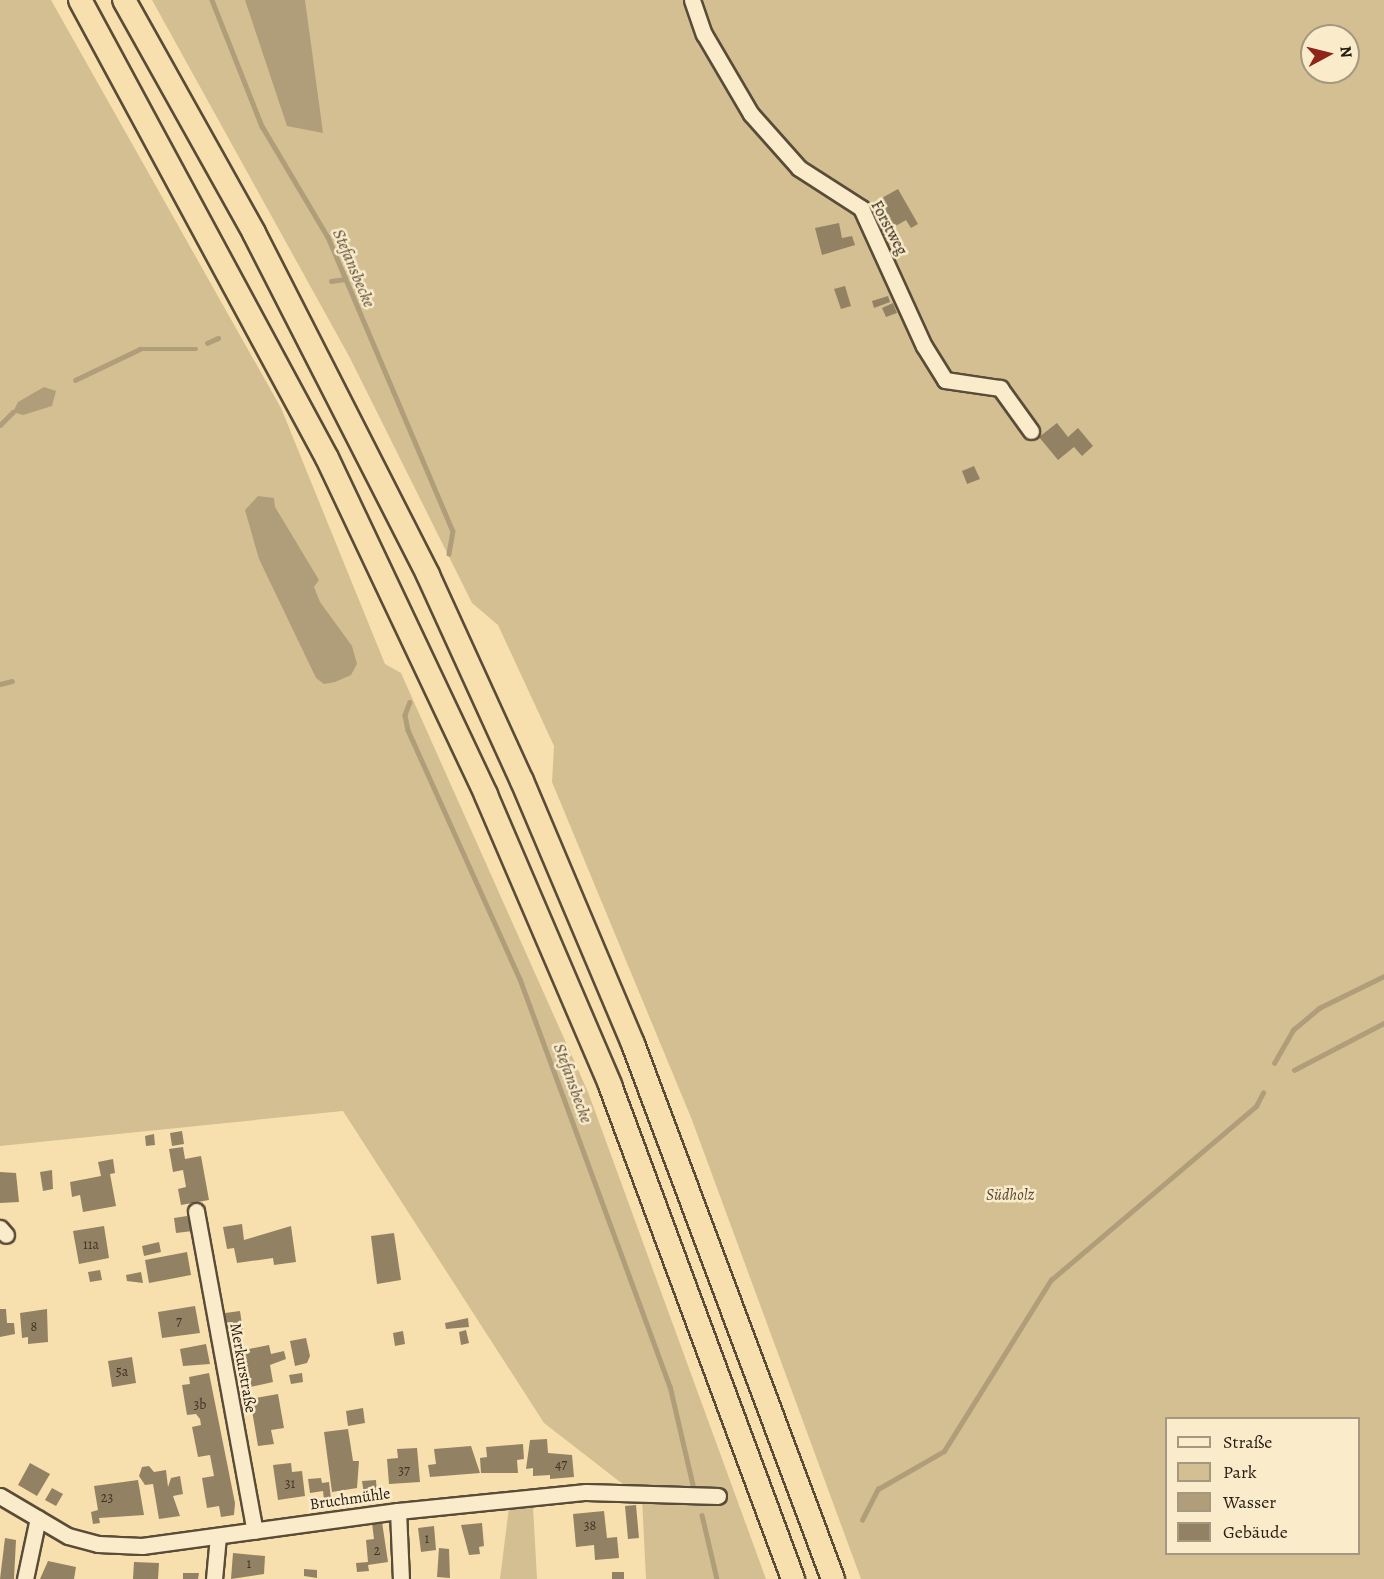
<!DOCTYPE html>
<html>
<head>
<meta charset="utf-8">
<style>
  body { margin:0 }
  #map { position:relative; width:1384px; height:1579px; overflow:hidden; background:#f8e0ae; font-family:Alegreya,serif }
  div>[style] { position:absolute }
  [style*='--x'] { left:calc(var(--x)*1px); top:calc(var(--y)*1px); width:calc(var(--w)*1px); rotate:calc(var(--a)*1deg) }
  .green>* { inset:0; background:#d4bf93 }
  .water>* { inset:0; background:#b09d79 }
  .stream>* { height:4.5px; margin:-2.25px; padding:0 2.25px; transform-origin:2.25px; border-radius:2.25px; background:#b09d79 }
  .building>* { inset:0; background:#928163 }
  .roads { filter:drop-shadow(2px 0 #594c38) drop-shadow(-2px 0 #594c38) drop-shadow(0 2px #594c38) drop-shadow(0 -2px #594c38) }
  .minor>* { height:15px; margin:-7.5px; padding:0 7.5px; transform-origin:7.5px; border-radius:7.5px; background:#faebca }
  .highway>* { height:22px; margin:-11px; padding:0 11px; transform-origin:11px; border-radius:11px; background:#f8e0ae }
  span { translate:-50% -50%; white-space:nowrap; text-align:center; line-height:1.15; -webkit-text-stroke:5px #faebca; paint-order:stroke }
  .number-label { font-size:14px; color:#403426 }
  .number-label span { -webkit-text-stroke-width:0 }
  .street-label { font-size:16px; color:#241b11 }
  .park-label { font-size:16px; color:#594c38; font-style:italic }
  .water-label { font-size:18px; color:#5c4f3b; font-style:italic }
  .legend { position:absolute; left:1165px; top:1417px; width:195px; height:138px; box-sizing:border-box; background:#faebca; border:2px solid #a49880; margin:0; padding:8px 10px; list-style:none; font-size:18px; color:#241b11 }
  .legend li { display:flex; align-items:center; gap:12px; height:30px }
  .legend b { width:30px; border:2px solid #a49880 }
  .north { position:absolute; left:1300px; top:24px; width:60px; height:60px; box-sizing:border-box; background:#faebca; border:2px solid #a49880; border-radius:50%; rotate:83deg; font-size:16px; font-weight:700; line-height:24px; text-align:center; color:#241b11 }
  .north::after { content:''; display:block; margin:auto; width:21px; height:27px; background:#8f2418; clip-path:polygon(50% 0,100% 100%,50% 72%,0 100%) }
</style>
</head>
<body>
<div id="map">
  <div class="green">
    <div style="clip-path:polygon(0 0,51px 0,281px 408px,385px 664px,401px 673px,588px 1092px,766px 1579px,646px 1579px,642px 1499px,544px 1423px,343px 1111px,0 1146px)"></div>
    <div style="clip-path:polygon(evenodd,152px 0,688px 0,753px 112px,694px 0,1384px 0,1384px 1579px,861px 1579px,692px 1120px,552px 782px,554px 746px,498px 625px,472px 603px,350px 358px,152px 0,1312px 36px,1348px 36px,1348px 72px,1312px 72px,1312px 36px,152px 0,1166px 1418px,1358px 1418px,1358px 1554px,1166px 1554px,1166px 1418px)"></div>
    <div style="clip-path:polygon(533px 1506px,537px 1579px,500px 1579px,509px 1507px)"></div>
  </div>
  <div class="water">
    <div style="clip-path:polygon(245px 0,305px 0,323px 133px,287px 126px)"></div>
    <div style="clip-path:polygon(44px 387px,56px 391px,52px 406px,23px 415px,13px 412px,18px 402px)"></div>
    <div style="clip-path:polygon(258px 496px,274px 498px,275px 507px,319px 580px,314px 587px,320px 602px,352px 646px,357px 664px,351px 675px,335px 682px,324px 684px,316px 678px,259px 559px,245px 510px)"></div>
  </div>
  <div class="stream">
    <div style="--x:212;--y:0;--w:136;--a:68.4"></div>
    <div style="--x:262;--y:126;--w:129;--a:59.3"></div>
    <div style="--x:328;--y:237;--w:319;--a:67"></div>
    <div style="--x:453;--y:531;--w:23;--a:100"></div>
    <div style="--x:331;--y:281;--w:14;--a:-8"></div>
    <div style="--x:207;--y:343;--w:12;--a:-24"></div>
    <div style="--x:75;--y:380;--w:72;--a:-25.5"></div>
    <div style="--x:140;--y:349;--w:56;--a:0"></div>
    <div style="--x:0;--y:425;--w:18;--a:-45"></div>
    <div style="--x:0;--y:684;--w:12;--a:-14"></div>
    <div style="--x:410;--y:702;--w:14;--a:111"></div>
    <div style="--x:405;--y:715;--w:15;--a:79"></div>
    <div style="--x:408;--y:730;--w:273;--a:65.8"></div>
    <div style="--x:520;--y:979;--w:434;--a:69.8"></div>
    <div style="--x:670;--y:1386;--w:102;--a:76.9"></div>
    <div style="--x:1274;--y:1063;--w:38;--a:-60"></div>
    <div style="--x:1293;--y:1030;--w:34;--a:-40"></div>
    <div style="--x:1319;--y:1008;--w:72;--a:-26.2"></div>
    <div style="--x:1294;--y:1070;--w:102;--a:-27.6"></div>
    <div style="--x:702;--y:1515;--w:66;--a:76.8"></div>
    <div style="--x:862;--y:1520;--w:35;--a:-63"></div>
    <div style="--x:878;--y:1489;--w:76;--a:-29.9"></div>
    <div style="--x:944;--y:1451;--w:202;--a:-58"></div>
    <div style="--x:1051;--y:1280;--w:269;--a:-40.3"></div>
    <div style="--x:1256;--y:1106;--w:15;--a:-62"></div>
  </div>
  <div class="building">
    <div style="clip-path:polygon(898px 189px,918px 224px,911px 228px,906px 220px,894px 227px,880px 199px)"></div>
    <div style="clip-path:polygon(839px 223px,842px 238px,852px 236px,855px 245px,822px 255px,815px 228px)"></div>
    <div style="clip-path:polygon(845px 286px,851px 306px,841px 309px,834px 289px)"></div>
    <div style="clip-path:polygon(888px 296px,890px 302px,874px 308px,872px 301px)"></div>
    <div style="clip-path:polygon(893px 303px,897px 313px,886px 317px,882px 308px)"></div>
    <div style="clip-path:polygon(1057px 423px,1068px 437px,1078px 428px,1093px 446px,1082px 456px,1074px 447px,1058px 460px,1039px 437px)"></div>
    <div style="clip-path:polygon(974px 466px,980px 479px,967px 484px,962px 471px)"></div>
    <div style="clip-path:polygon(182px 1131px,184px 1144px,172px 1146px,170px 1133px)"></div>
    <div style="clip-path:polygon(154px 1134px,155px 1145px,146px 1146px,145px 1136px)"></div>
    <div style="clip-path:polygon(183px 1147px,185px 1159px,201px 1156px,209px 1200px,181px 1205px,178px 1189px,186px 1187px,183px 1170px,173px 1172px,169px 1149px)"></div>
    <div style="clip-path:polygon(113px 1159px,115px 1173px,110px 1174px,116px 1206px,83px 1212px,80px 1195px,72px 1197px,70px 1182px,101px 1176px,98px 1162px)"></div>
    <div style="clip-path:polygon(52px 1170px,53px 1189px,43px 1191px,40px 1172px)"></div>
    <div style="clip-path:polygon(0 1172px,16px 1173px,19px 1202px,0 1203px)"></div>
    <div style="clip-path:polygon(187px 1216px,193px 1231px,176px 1233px,174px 1218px)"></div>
    <div style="clip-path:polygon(242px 1224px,244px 1240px,291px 1226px,296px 1262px,274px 1265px,273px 1258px,237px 1263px,234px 1248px,227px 1249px,223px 1227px)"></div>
    <div style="clip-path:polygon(104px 1226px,109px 1258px,79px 1264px,73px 1231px)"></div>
    <div style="clip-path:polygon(394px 1233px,401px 1280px,377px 1284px,371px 1236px)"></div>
    <div style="clip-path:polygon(159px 1242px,161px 1252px,144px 1256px,142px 1246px)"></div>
    <div style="clip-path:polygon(187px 1252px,191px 1275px,149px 1283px,145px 1260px)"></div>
    <div style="clip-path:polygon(100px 1270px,102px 1280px,90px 1282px,88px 1272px)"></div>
    <div style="clip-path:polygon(141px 1272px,143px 1283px,127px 1281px,126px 1275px)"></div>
    <div style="clip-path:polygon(195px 1306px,200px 1333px,162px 1338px,158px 1312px)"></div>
    <div style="clip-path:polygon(0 1309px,6px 1309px,7px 1323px,14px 1323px,15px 1334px,0 1337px)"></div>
    <div style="clip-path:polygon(47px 1309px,48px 1342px,28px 1344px,28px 1337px,22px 1338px,20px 1313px)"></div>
    <div style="clip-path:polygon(240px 1311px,243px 1331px,228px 1333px,225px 1313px)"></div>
    <div style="clip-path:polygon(468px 1318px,469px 1327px,446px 1329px,445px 1323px)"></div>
    <div style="clip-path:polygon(466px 1330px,469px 1343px,461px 1345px,459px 1332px)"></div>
    <div style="clip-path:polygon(403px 1331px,405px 1344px,395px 1346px,393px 1333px)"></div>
    <div style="clip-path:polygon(306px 1338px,310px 1356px,307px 1363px,295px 1366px,290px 1341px)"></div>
    <div style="clip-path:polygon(206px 1344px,210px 1364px,183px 1366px,180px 1349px)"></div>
    <div style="clip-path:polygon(269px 1345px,271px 1354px,284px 1351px,286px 1359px,270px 1365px,273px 1382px,246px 1388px,239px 1351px)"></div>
    <div style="clip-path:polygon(132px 1357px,136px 1383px,112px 1387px,108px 1361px)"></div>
    <div style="clip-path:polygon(209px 1373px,235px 1503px,234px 1515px,221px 1517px,219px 1506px,207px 1508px,202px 1478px,214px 1476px,210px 1455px,198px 1457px,192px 1427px,201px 1425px,200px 1419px,196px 1414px,187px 1415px,182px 1385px,190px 1384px,189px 1377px)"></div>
    <div style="clip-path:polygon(302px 1373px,303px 1382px,291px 1384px,289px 1375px)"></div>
    <div style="clip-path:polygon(278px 1394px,284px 1428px,271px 1430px,274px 1444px,258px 1446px,250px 1399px)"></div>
    <div style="clip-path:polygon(363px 1408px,365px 1423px,348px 1426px,346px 1411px)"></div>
    <div style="clip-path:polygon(348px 1429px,353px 1461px,359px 1461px,357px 1488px,332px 1492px,324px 1432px)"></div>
    <div style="clip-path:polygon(547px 1439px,548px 1453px,572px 1455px,574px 1477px,550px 1479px,550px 1475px,533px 1476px,533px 1468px,526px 1469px,530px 1440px)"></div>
    <div style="clip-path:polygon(523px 1444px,524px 1459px,517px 1460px,518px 1473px,481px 1473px,480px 1458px,487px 1457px,486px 1447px)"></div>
    <div style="clip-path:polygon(471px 1446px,480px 1473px,430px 1477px,428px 1465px,436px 1464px,434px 1449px)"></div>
    <div style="clip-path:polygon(417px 1448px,420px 1482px,389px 1484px,387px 1459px,398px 1458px,397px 1449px)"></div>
    <div style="clip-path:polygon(30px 1463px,50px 1474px,37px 1496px,18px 1485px)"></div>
    <div style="clip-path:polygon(291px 1463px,292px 1472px,302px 1471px,305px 1496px,278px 1500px,273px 1465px)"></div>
    <div style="clip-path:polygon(149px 1466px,154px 1472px,166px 1470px,168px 1487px,171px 1478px,180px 1476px,183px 1494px,173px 1496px,180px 1516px,159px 1519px,153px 1484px,145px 1485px,139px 1476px,142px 1467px)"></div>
    <div style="clip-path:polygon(321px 1478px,322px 1483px,329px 1482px,331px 1499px,324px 1500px,323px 1491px,310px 1493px,308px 1479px)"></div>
    <div style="clip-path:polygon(138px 1480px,144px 1515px,99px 1518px,100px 1523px,93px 1524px,91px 1512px,98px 1510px,94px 1486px)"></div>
    <div style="clip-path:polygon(376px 1480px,377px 1493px,364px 1494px,362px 1481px)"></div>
    <div style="clip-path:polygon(52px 1488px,63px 1494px,56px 1506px,45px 1500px)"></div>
    <div style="clip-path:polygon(636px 1505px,639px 1538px,628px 1539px,625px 1506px)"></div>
    <div style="clip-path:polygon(604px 1511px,607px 1538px,617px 1537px,619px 1558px,595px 1560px,594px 1545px,576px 1547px,573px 1514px)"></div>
    <div style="clip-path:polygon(382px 1522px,388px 1562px,368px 1565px,369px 1571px,357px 1572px,356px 1563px,368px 1562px,366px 1540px,374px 1539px,372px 1523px)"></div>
    <div style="clip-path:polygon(482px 1523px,484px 1546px,479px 1547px,480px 1554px,469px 1555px,461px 1525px)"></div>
    <div style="clip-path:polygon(434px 1526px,436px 1550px,421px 1552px,418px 1528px)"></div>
    <div style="clip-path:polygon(5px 1538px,16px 1540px,14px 1579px,0 1579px)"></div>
    <div style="clip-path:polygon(439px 1548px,449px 1549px,450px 1578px,437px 1577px)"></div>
    <div style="clip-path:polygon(233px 1553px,265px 1556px,264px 1574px,231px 1579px)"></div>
    <div style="clip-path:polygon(48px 1561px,76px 1567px,74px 1579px,40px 1579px)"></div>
    <div style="clip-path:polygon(134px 1562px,159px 1563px,158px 1579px,133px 1579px)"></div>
    <div style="clip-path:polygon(304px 1569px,317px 1570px,317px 1578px,304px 1576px)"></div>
    <div style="clip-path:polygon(612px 1572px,624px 1572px,624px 1579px,612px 1579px)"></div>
    <div style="clip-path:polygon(183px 1573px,199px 1573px,198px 1579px,183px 1579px)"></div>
  </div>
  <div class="roads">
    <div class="minor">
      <div style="--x:692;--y:0;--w:36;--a:71"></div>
      <div style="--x:704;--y:34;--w:93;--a:59.6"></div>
      <div style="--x:751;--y:114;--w:72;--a:48.4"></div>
      <div style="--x:799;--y:168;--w:74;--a:32.8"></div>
      <div style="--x:861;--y:208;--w:152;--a:65.5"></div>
      <div style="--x:924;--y:346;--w:40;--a:58"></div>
      <div style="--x:945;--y:380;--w:56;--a:8.3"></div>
      <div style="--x:1000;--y:388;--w:53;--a:54.2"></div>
      <div style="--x:196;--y:1211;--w:325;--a:79.6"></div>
      <div style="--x:0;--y:1228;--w:9;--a:49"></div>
      <div style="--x:0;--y:1496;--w:79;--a:30.5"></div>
      <div style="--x:68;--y:1536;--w:31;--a:15"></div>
      <div style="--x:98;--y:1544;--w:44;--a:2.6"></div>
      <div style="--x:142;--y:1546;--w:258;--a:-7.8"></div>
      <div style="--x:398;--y:1511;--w:189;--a:-5.8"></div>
      <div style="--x:586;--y:1492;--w:132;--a:1.7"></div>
      <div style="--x:398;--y:1511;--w:68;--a:87.5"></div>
      <div style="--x:25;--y:1579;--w:62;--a:-78"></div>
      <div style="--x:214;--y:1579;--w:43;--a:-84.7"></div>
    </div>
    <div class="highway">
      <div style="--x:80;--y:0;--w:520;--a:61.66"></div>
      <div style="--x:327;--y:458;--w:373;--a:64.7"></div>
      <div style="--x:486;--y:795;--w:315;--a:66.8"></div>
      <div style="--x:610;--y:1085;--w:527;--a:69.67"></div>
      <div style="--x:124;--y:0;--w:267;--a:60.8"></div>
      <div style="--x:254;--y:233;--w:384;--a:63"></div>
      <div style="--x:428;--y:575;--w:226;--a:65.5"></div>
      <div style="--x:522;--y:781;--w:285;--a:67.1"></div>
      <div style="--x:633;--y:1044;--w:571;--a:69.5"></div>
    </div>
  </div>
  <div class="number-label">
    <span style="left:91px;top:1245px">11a</span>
    <span style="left:179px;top:1322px">7</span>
    <span style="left:34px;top:1327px">8</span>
    <span style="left:122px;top:1372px">5a</span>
    <span style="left:200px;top:1405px">3b</span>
    <span style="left:561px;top:1465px">47</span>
    <span style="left:404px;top:1471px">37</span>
    <span style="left:290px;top:1484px">31</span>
    <span style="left:107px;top:1498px">23</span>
    <span style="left:590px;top:1526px">38</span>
    <span style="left:427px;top:1539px">1</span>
    <span style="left:377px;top:1551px">2</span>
    <span style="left:249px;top:1564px">1</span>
  </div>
  <div class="street-label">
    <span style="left:889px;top:228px;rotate:62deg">Forstweg</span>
    <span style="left:243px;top:1368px;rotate:80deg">Merkurstraße</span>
    <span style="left:350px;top:1499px;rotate:-8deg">Bruchmühle</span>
  </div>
  <div class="park-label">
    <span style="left:1010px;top:1195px">Südholz</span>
  </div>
  <div class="water-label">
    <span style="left:354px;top:268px;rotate:67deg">Stefansbecke</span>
    <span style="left:573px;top:1083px;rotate:70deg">Stefansbecke</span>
  </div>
  <ul class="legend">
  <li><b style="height:8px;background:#faebca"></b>Straße</li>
  <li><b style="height:16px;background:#d4bf93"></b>Park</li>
  <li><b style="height:16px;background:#b09d79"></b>Wasser</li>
  <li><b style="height:16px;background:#928163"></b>Gebäude</li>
  </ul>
  <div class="north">N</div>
</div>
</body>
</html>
